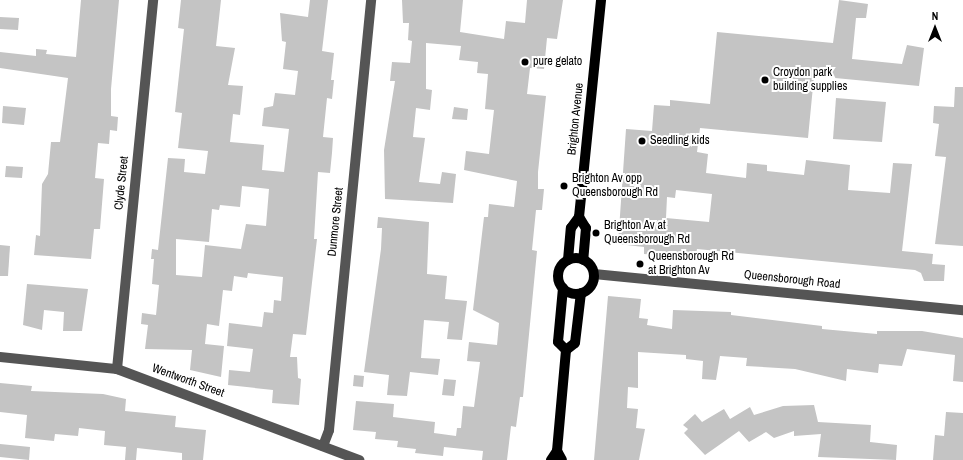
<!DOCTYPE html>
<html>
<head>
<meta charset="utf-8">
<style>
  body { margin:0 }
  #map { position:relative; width:963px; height:460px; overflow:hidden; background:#fff; font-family:"Archivo Narrow",sans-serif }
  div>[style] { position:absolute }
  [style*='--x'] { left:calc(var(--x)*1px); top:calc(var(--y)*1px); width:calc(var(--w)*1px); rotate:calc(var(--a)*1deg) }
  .building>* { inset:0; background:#c4c4c4 }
  .minor>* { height:10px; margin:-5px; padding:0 5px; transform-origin:5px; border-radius:5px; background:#555 }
  .major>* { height:10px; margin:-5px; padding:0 5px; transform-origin:5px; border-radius:5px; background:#000 }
  .major>.ring { margin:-5px; padding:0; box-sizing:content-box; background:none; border:10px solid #000; border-radius:50% }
  .dots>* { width:11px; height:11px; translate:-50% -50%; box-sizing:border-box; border:2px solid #fff; border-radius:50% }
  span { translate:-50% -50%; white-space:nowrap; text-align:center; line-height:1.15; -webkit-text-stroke:4px #fff; paint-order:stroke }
  .poi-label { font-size:12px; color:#000 }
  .left { translate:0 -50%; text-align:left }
  .street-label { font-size:12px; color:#000 }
  .north { position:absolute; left:915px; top:8px; width:40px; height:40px; -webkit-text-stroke:3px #fff; paint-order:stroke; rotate:0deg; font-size:11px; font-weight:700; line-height:16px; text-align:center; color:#000 }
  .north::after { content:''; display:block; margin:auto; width:14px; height:18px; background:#000; clip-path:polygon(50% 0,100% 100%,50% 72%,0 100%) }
</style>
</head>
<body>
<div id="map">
  <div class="building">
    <div style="clip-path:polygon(81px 0,119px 0,111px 89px,111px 116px,118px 117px,117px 131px,110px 130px,109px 144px,98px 143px,95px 178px,104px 179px,100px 229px,94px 229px,91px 259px,34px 255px,36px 235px,40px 236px,42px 184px,48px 174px,51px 142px,60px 142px,68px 78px,0 68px,0 52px,36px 56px,36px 49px,47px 50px,46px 54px,76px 57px)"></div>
    <div style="clip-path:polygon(evenodd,181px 0,221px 0,216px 46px,235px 48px,228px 85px,243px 86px,240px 115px,233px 114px,230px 142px,264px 145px,262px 170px,284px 172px,289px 129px,262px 126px,264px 108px,273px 106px,275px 93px,295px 95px,298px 71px,283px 69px,286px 42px,282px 41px,280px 13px,308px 17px,310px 0,328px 0,322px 51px,334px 53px,331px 80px,334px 80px,332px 99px,327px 98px,323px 137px,333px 138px,332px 153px,330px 173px,318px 172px,314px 239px,317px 239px,306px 335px,293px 334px,290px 357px,297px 357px,298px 378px,301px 379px,299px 405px,272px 403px,273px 390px,228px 385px,229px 370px,250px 372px,253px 349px,227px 346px,229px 323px,262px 327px,264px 312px,273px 313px,274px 300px,281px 301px,283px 277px,248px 273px,247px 278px,234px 276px,232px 291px,223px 290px,219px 326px,207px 324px,205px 344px,224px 346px,221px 377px,190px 370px,192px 350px,145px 349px,148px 325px,141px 324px,142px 313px,156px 315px,159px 285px,152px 284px,154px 259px,151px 259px,152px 249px,158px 250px,168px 158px,185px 159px,184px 172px,205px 174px,208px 151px,178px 148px,182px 113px,175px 112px,184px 29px,178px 28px,181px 0,242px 186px,269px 189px,266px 226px,246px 224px,241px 249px,205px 245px,202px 277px,176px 275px,176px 239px,209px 242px,212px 209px,219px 210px,220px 205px,240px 207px,242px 186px)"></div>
    <div style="clip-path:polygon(402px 0,463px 0,460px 32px,504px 39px,506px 21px,525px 23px,527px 0,563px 0,557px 39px,547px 38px,544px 69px,530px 68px,527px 94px,546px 96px,538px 172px,538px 189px,544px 189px,542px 210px,536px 210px,532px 250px,537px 251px,523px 397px,520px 397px,516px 427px,511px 426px,507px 460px,482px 460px,483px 451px,444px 447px,443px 456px,415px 453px,416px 449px,397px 447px,398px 441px,375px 439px,376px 432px,353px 430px,356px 401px,394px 404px,393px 417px,435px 422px,434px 433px,456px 436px,457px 428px,461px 428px,463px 406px,474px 407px,480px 362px,467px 361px,469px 342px,497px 345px,499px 323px,473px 310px,484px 217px,488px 217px,489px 204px,514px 207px,517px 181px,464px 170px,466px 151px,489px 154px,494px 110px,485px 109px,488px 74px,477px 73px,478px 62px,459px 60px,461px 46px,426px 43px,426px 89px,432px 90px,430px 110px,416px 108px,413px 137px,425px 138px,419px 182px,440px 184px,442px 172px,456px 174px,453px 203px,385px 199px,384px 150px,395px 81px,390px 81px,392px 62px,410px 63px,412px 41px,408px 40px,409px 23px,403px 23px)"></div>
    <div style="clip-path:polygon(evenodd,839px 0,868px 4px,866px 18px,856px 18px,852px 59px,902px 64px,907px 45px,924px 48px,919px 86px,814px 76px,808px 138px,700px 128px,697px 152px,708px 154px,706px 173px,746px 178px,747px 163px,767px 165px,767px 171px,804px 175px,806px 160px,850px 165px,848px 190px,890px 193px,893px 163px,912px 164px,902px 251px,933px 254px,932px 264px,945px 265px,944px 281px,924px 281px,921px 273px,915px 270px,697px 249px,696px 254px,669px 251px,668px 256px,644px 254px,644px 247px,618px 244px,626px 129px,652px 131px,654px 105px,670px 106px,670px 100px,710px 104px,717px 32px,833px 43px,839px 0,676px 190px,712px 194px,709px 222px,666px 218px,667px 197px,675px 198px,676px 190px)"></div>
    <div style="clip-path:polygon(0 17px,19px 18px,18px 30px,0 29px)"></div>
    <div style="clip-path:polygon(955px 87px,963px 87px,963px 246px,935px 244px,946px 157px,935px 156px,939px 124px,933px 123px,934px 106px,954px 107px)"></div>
    <div style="clip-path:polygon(836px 98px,886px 102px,882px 142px,833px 139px)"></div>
    <div style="clip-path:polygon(3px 106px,26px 108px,24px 125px,2px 123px)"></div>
    <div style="clip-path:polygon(454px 107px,468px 109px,467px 120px,452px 119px)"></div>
    <div style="clip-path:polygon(6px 166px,23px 167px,22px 178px,5px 177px)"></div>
    <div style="clip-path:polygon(378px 217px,429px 222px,427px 274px,447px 276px,445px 299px,467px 301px,462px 340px,447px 339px,449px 322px,424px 320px,421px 358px,440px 359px,438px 375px,410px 372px,407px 396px,387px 395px,389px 375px,364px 372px,381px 249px,382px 228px,377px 228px)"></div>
    <div style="clip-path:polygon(0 245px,10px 246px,8px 276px,0 276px)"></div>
    <div style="clip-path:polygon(27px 284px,88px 289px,82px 331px,63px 331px,64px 312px,44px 310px,42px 330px,23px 325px)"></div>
    <div style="clip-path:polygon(608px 296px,641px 299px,639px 318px,648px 319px,647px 325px,672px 329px,673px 310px,731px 312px,731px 315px,822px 326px,822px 329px,877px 334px,877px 331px,922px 331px,963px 338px,963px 382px,953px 381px,955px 355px,907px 349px,902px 366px,879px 364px,878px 373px,847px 369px,846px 381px,795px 369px,746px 366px,747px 358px,720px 356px,716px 380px,702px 379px,703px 361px,686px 359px,686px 355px,638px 352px,638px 388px,628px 387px,627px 408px,638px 409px,636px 428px,645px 429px,639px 460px,594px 460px)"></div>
    <div style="clip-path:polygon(354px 375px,364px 376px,363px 387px,353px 386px)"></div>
    <div style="clip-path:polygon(444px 379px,456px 380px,454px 396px,442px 395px)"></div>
    <div style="clip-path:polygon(0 383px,32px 386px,31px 391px,103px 394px,126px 399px,125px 411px,176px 416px,175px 427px,206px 430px,203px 460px,182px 460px,182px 453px,137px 448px,136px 460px,125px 460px,126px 447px,104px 445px,105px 431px,79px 428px,78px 436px,55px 434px,54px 441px,25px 438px,27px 415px,0 412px)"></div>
    <div style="clip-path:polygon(814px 405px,818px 422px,871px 425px,870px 442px,897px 445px,896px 460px,818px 457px,821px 434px,794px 436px,794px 431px,774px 438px,766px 432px,749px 442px,739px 431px,705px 455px,684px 433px,688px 429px,683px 425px,695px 414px,702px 422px,724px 409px,730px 419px,750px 407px,754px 415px,783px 406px)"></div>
    <div style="clip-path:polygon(946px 412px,963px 413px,963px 460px,933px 460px,935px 435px,944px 436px)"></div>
    <div style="clip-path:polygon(0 444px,30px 447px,29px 460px,0 457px)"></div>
  </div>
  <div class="minor">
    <div style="--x:594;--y:274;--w:371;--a:5.6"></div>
    <div style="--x:0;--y:357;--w:118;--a:5.9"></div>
    <div style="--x:117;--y:369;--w:259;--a:20.6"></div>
    <div style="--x:117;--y:369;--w:371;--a:-84.4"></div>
    <div style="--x:323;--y:446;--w:17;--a:-69"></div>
    <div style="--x:329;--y:430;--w:432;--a:-84.4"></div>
  </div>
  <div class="major">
    <div style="--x:579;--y:217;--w:13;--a:58"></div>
    <div style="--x:586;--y:228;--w:32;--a:95"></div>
    <div class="ring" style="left:558px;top:258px;width:26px;height:26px"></div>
    <div style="--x:568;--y:260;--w:32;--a:-85"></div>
    <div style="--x:571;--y:228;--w:14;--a:-54"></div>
    <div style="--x:579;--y:217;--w:218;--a:-84.2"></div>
    <div style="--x:563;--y:288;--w:54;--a:95.3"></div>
    <div style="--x:558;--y:342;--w:11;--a:45"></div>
    <div style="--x:557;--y:451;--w:10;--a:61"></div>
    <div style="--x:551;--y:460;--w:11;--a:-56"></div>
    <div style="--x:557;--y:451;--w:101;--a:-84.9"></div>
    <div style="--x:566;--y:350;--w:11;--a:-38"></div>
    <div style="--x:575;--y:343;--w:50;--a:-83.2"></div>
  </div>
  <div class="dots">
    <div style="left:525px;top:62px;background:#000"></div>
    <div style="left:765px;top:80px;background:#000"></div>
    <div style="left:642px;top:141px;background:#000"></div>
    <div style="left:564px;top:186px;background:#000"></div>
    <div style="left:596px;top:233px;background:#000"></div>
    <div style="left:640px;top:264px;background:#000"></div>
  </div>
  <div class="poi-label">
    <span class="left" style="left:533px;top:62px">pure gelato</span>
    <span class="left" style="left:773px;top:80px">Croydon park<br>building supplies</span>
    <span class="left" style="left:650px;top:141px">Seedling kids</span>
    <span class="left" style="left:572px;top:186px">Brighton Av opp<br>Queensborough Rd</span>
    <span class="left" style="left:604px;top:233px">Brighton Av at<br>Queensborough Rd</span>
    <span class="left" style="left:648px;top:264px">Queensborough Rd<br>at Brighton Av</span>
  </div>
  <div class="street-label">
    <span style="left:576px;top:119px;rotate:-84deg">Brighton Avenue</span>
    <span style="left:122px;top:183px;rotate:-84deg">Clyde Street</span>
    <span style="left:336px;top:222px;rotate:-84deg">Dunmore Street</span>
    <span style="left:792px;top:280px;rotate:6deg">Queensborough Road</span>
    <span style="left:188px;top:381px;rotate:20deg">Wentworth Street</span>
  </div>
  <div class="north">N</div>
</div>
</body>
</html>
